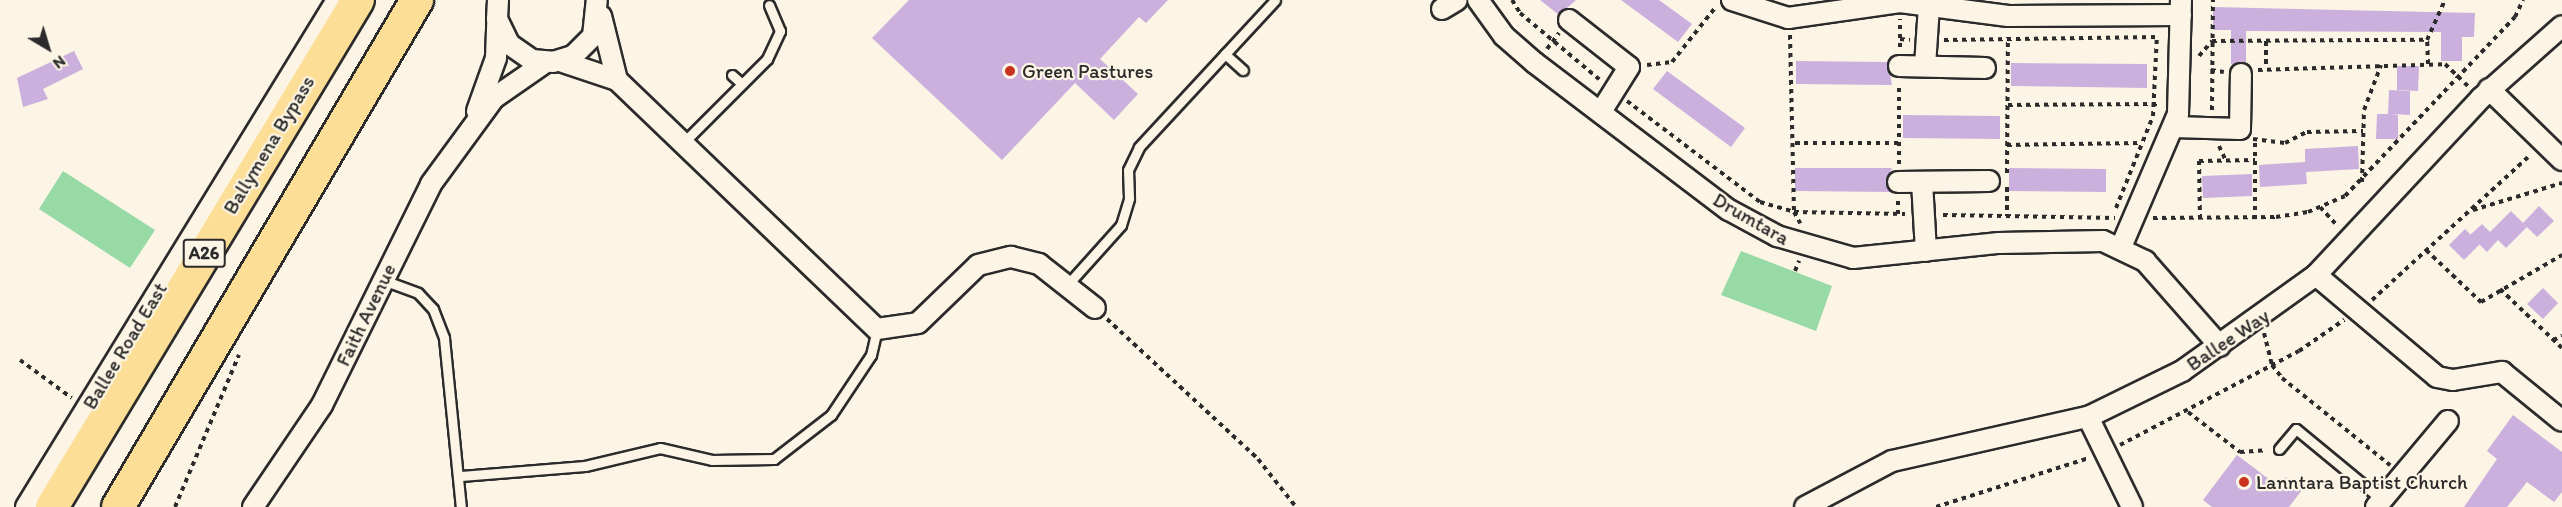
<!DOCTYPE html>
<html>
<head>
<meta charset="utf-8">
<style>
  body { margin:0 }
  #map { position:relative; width:2562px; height:507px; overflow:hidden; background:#fcf5e5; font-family:Itim,sans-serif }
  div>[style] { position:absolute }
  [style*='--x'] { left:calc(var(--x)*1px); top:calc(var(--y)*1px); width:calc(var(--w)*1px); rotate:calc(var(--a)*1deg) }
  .green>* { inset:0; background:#97daa6 }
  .building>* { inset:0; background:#cbafdd }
  .path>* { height:4px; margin-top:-2px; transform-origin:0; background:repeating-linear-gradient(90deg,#2b2b2b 0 4.5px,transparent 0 9px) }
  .roads { filter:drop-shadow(2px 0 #2b2b2b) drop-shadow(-2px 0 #2b2b2b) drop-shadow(0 2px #2b2b2b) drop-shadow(0 -2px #2b2b2b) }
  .service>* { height:9px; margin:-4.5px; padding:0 4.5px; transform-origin:4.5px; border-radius:4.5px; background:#fcf5e5 }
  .minor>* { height:20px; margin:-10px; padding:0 10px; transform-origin:10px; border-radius:10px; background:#fcf5e5 }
  .trunk>* { height:32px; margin:-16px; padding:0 16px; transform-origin:16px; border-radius:16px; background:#fcde96 }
  .dots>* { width:16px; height:16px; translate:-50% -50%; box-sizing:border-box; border:3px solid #fcf5e5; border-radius:50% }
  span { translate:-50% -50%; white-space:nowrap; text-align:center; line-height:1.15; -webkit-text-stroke:4.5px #fcf5e5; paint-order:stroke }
  .shield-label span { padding:2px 4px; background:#fcf5e5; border:2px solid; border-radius:4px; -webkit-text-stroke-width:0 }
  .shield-label { font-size:18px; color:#2b2b2b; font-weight:700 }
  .poi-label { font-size:20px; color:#2b2b2b }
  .left { translate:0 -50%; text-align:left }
  .street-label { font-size:20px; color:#2b2b2b }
  .north { position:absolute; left:18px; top:18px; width:60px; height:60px; -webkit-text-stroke:4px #fcf5e5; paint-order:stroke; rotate:142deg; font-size:16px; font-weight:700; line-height:24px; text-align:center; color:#2b2b2b }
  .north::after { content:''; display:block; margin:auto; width:21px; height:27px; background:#2b2b2b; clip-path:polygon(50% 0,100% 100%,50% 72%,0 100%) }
</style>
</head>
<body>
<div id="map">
  <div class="green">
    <div style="clip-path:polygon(63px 171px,155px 230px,130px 268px,39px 209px)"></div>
    <div style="clip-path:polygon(1741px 251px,1832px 286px,1816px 331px,1721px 295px)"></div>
  </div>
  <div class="building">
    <div style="clip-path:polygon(909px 0,1168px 0,1146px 23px,1139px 17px,1100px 59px,1138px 94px,1114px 120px,1075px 83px,1002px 160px,872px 38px)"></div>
    <div style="clip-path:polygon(1540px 0,1576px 0,1559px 15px)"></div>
    <div style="clip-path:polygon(1621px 0,1659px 0,1692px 24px,1678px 42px)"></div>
    <div style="clip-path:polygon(2213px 7px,2475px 13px,2474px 37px,2462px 37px,2462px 61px,2441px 61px,2441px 32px,2246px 31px,2246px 63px,2231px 64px,2231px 30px,2213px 30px)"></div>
    <div style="clip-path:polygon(74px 51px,83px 69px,43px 89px,48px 99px,23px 107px,17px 78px)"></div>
    <div style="clip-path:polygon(1796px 61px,1888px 62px,1892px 85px,1796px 84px)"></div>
    <div style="clip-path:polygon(2011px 63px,2147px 64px,2147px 88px,2011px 86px)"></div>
    <div style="clip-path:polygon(2397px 66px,2419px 66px,2418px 91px,2397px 90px)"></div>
    <div style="clip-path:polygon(1667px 71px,1745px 128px,1731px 147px,1653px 89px)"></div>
    <div style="clip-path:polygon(2389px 90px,2410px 91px,2410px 115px,2391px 114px,2398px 115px,2398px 139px,2376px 139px,2377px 114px,2388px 114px)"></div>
    <div style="clip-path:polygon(1903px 115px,2000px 116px,2000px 139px,1903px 138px)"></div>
    <div style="clip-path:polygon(2358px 146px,2359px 169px,2306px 172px,2307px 184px,2260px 187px,2259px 165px,2305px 162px,2305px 149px)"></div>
    <div style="clip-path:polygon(1795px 168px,1892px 168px,1886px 182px,1891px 192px,1795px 191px)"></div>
    <div style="clip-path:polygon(2009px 168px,2106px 169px,2106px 192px,2009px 191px)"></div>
    <div style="clip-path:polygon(2252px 174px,2252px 196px,2203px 198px,2202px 176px)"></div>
    <div style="clip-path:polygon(2539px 206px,2554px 221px,2537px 237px,2523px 223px)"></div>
    <div style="clip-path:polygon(2511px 211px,2527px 227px,2506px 248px,2498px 240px,2487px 252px,2470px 235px,2482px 224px,2490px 232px)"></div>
    <div style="clip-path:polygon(2465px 229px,2480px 244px,2464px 260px,2449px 245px)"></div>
    <div style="clip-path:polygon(2543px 288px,2558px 303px,2543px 319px,2527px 304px)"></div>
    <div style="clip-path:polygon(2513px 415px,2562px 452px,2562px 492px,2554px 502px,2527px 482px,2507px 507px,2464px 507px,2497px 459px,2487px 451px)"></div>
    <div style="clip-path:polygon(2237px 455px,2278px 486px,2285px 477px,2302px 490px,2289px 507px,2212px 507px,2203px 500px)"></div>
  </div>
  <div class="path">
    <div style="--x:1512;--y:0;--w:15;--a:58"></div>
    <div style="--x:1520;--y:13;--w:104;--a:39.9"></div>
    <div style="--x:1790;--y:35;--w:177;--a:88.7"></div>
    <div style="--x:1794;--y:212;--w:13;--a:61"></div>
    <div style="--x:1900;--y:39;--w:10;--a:6"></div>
    <div style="--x:1944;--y:40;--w:213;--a:-0.8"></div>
    <div style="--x:2266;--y:41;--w:27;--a:90"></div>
    <div style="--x:1900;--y:47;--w:28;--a:-90"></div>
    <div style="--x:1547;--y:49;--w:20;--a:-53"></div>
    <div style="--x:2199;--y:56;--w:20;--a:-49"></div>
    <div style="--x:2212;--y:41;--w:215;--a:-0.3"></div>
    <div style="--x:2428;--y:64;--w:24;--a:-92"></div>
    <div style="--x:2427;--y:40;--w:44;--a:-65.8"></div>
    <div style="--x:1647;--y:65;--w:25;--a:-7"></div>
    <div style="--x:1672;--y:62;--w:69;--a:-51.5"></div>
    <div style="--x:2211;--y:70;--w:13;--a:9"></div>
    <div style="--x:2258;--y:70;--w:187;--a:-1.8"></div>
    <div style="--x:2445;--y:64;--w:33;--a:44"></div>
    <div style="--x:1627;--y:101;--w:167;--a:37.2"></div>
    <div style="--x:1760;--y:202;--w:35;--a:16"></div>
    <div style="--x:1794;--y:212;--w:111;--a:1"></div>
    <div style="--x:2008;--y:105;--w:150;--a:-0.4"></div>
    <div style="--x:2212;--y:110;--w:110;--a:-89.5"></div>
    <div style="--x:2253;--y:139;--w:32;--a:7"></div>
    <div style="--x:2285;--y:143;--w:25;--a:-27"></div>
    <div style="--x:2307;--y:132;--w:56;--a:-1"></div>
    <div style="--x:1795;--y:143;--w:104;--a:0"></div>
    <div style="--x:2007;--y:145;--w:133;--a:-0.9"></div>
    <div style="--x:2219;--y:146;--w:17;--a:65"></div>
    <div style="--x:1899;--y:164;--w:79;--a:-90"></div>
    <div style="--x:2007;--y:173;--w:136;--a:-89.6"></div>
    <div style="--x:2362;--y:182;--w:72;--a:-88.4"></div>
    <div style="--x:2364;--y:110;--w:48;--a:-69.3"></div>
    <div style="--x:2007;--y:187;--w:29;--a:90"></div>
    <div style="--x:2320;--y:207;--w:26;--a:47"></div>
    <div style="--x:2116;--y:208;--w:99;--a:-68.1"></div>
    <div style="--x:2153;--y:116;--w:81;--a:-87.2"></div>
    <div style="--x:2473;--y:210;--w:93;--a:-16.9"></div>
    <div style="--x:1898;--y:214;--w:15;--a:-90"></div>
    <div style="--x:1943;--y:215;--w:172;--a:1"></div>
    <div style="--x:2153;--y:218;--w:123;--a:-0.5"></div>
    <div style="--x:2276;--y:217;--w:32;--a:-9"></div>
    <div style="--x:2308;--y:212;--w:40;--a:-23.4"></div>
    <div style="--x:2345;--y:196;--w:247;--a:-46.5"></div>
    <div style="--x:2515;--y:17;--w:19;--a:-65"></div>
    <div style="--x:2200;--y:219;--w:58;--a:-91"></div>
    <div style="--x:2199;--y:161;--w:56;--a:-1"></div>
    <div style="--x:2255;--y:219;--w:78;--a:-90"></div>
    <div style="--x:2426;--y:250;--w:76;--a:43.4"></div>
    <div style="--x:2481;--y:302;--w:94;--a:-30.1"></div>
    <div style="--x:1795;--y:271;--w:11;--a:-68"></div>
    <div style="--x:2500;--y:289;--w:86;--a:43.6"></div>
    <div style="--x:2372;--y:300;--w:214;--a:-42.5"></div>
    <div style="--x:1107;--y:319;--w:206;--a:42.8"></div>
    <div style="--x:1258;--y:459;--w:61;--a:51.6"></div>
    <div style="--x:2264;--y:333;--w:33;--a:76"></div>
    <div style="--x:2272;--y:365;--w:16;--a:52"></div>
    <div style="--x:2282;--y:378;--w:139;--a:38.9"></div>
    <div style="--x:2553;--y:340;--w:10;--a:-24"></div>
    <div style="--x:20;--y:360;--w:64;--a:36.2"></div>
    <div style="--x:2188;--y:412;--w:66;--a:37.6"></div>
    <div style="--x:2240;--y:452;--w:26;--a:-4"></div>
    <div style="--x:2120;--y:445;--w:202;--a:-27.7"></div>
    <div style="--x:2299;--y:351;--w:55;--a:-34.6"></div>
    <div style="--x:175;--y:507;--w:165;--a:-67.2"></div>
    <div style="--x:1936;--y:507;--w:161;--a:-17.8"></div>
  </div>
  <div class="roads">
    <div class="service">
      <div style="--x:1225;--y:54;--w:24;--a:42"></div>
      <div style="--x:732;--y:75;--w:13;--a:42"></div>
      <div style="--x:682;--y:144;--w:120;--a:-45"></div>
      <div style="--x:767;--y:59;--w:31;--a:-65"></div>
      <div style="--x:780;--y:31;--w:28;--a:-113"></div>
      <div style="--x:383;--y:280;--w:37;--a:20"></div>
      <div style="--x:418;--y:293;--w:22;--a:47"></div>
      <div style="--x:433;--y:309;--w:31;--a:69"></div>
      <div style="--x:444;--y:338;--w:170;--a:84.3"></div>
      <div style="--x:1069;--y:283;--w:78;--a:-48.1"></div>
      <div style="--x:1121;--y:225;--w:28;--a:-73"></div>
      <div style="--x:1129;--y:198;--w:28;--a:-92"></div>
      <div style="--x:1128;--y:170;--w:25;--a:-64"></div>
      <div style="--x:1139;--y:147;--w:200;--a:-47.2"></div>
      <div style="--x:2279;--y:449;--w:26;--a:-50"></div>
      <div style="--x:2296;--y:429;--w:112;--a:39.5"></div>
      <div style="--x:461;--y:476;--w:124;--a:-4.6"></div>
      <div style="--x:585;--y:466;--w:77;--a:-13.5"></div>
      <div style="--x:660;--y:448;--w:53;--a:13"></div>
      <div style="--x:712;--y:460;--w:62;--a:-0.9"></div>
      <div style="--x:774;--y:459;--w:72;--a:-37.7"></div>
      <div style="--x:831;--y:415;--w:72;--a:-56.3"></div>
      <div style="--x:871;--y:355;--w:27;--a:-77"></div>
    </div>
    <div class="minor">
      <div style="--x:498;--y:0;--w:19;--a:93"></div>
      <div style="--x:497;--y:19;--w:28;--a:64"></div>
      <div style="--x:509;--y:44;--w:28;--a:35"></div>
      <div style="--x:532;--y:60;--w:21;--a:5"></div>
      <div style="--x:553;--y:62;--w:21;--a:-17"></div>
      <div style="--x:573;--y:56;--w:28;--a:-45"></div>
      <div style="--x:593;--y:36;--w:36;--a:-84"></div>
      <div style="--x:1478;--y:0;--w:44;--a:54.2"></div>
      <div style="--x:1504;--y:36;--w:41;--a:41.1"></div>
      <div style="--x:1535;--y:63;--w:243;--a:37.2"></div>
      <div style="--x:1729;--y:210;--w:55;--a:28.4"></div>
      <div style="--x:1777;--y:236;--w:79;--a:16.1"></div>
      <div style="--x:1853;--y:258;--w:147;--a:-5.9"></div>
      <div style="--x:1999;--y:243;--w:104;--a:-1.1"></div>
      <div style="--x:2103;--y:241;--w:47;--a:25.5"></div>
      <div style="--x:2145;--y:261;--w:113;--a:48.6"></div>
      <div style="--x:1732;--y:0;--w:59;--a:17.8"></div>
      <div style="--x:1788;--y:18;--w:113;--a:-8.1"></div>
      <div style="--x:1900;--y:2;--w:109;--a:7.4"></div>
      <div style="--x:2008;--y:16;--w:173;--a:-0.3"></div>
      <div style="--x:1442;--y:9;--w:17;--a:-31"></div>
      <div style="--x:601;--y:16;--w:66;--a:76"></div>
      <div style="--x:1569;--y:20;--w:76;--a:38.1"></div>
      <div style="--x:1629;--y:67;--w:51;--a:122.1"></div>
      <div style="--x:560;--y:61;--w:60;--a:18.4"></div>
      <div style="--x:617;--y:80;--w:360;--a:43.8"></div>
      <div style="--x:877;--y:329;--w:41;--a:-8.3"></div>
      <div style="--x:918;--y:323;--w:83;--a:-44"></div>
      <div style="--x:978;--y:265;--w:34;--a:-14"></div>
      <div style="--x:1011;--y:257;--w:29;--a:14"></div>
      <div style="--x:1039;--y:264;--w:71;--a:38.2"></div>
      <div style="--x:1899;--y:66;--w:86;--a:1.3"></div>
      <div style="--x:1925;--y:66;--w:60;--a:-86.2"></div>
      <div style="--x:2489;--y:89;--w:102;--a:44.2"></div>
      <div style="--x:477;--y:111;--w:56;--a:-70.3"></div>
      <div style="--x:496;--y:58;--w:34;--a:-88"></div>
      <div style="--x:2174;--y:127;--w:66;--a:1.7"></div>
      <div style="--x:2240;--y:129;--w:55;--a:-89"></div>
      <div style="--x:1898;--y:182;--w:91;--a:-0.6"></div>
      <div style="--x:1922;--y:182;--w:69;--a:86.7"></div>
      <div style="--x:2121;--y:247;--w:145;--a:-66.8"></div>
      <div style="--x:2178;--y:114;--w:114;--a:-88.5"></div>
      <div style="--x:2316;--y:275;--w:158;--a:40.1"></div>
      <div style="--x:2437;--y:377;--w:16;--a:11"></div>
      <div style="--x:2453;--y:380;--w:50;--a:-9.3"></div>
      <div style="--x:2502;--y:372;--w:77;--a:39.2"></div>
      <div style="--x:2088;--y:417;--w:100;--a:63.9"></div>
      <div style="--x:26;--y:507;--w:595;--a:-58.47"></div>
      <div style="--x:253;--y:507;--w:123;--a:-55.9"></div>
      <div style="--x:322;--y:405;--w:246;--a:-63.7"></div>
      <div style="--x:431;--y:184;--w:107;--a:-53.8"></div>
      <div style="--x:494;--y:98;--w:63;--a:-34.7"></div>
      <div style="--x:1805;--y:507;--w:98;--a:-27.9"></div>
      <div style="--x:1892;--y:461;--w:201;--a:-12.7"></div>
      <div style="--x:2088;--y:417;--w:105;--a:-26.1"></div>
      <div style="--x:2182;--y:371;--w:165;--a:-35.6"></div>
      <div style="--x:2316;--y:275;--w:242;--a:-47"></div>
      <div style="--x:2481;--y:98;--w:108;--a:-41.6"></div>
      <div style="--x:2376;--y:507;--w:112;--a:-50.1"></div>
    </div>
    <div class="trunk">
      <div style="--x:52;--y:507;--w:592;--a:-58.89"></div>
      <div style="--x:118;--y:507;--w:589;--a:-59.47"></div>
    </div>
  </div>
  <div class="dots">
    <div style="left:1010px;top:71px;background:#c8321e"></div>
    <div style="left:2244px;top:482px;background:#c8321e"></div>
  </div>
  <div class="shield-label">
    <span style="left:204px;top:253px">A26</span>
  </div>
  <div class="poi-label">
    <span class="left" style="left:1022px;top:71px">Green Pastures</span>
    <span class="left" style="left:2256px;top:482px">Lanntara Baptist Church</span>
  </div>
  <div class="street-label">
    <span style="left:269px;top:145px;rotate:-59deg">Ballymena Bypass</span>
    <span style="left:1751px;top:219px;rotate:30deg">Drumtara</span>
    <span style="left:366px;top:315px;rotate:-64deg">Faith Avenue</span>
    <span style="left:2228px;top:340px;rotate:-34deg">Ballee Way</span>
    <span style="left:125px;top:346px;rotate:-59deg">Ballee Road East</span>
  </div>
  <div class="north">N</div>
</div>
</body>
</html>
